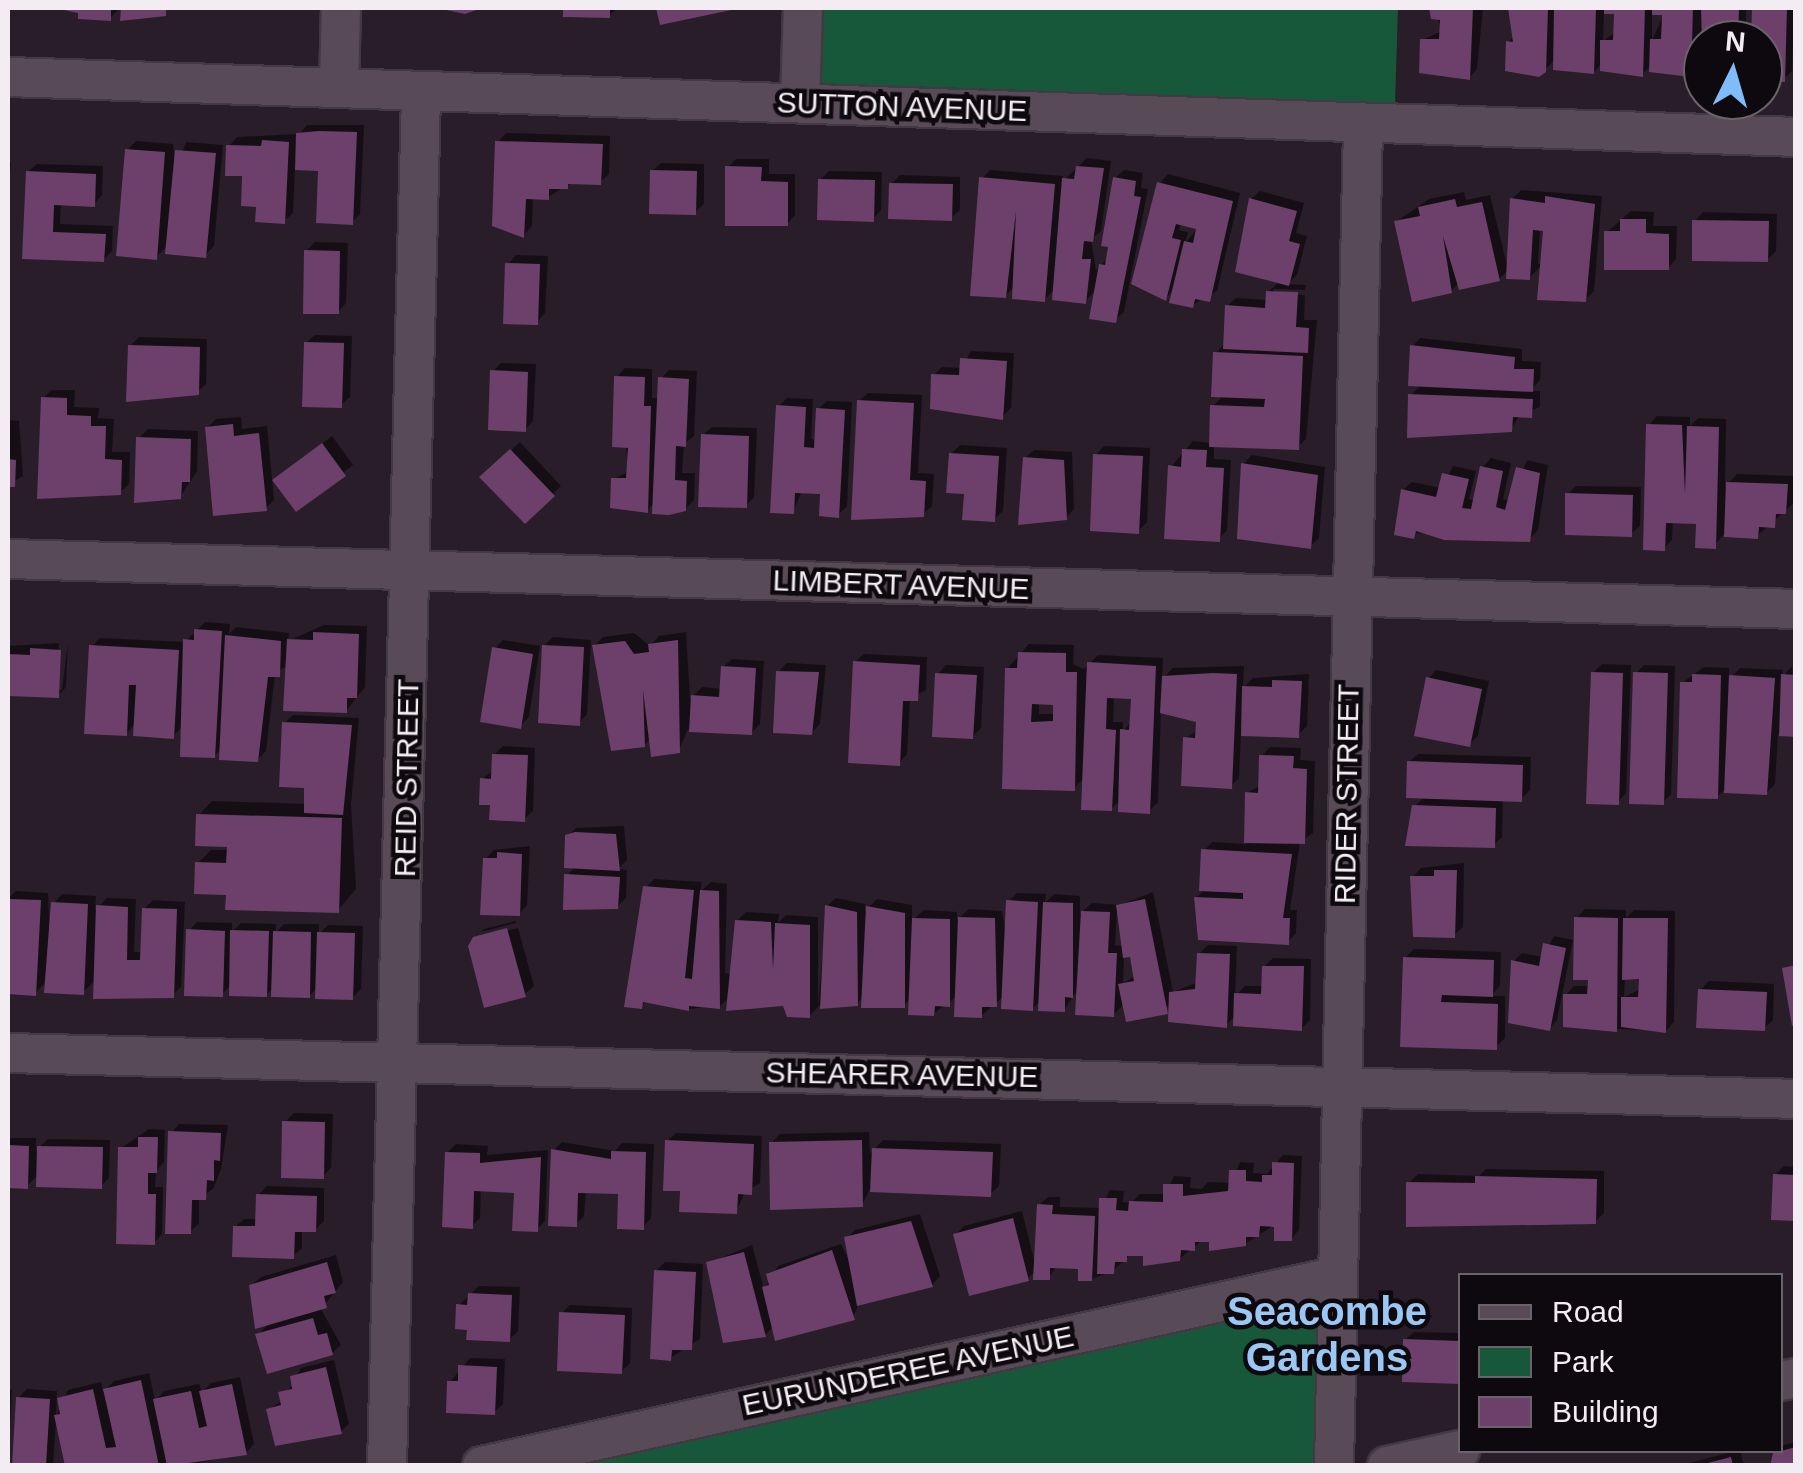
<!DOCTYPE html>
<html>
<head>
<meta charset="utf-8">
<style>
  body { margin:0 }
  #map { position:relative; width:1803px; height:1473px; overflow:hidden; background:#281d28; font-family:Helvetica,sans-serif }
  div>[style] { position:absolute }
  [style*='--x'] { left:calc(var(--x)*1px); top:calc(var(--y)*1px); width:calc(var(--w)*1px); rotate:calc(var(--a)*1deg) }
  .green>* { inset:0; background:#17573a }
  .shadow>* { inset:0; background:#0007 }
  .building>* { inset:0; background:#6c406b }
  .roads { filter:drop-shadow(2px 0 #433942) drop-shadow(-2px 0 #433942) drop-shadow(0 2px #433942) drop-shadow(0 -2px #433942) }
  .street>* { height:38px; margin:-19px; padding:0 19px; transform-origin:19px; border-radius:19px; background:#584b57 }
  span { translate:-50% -50%; white-space:nowrap; text-align:center; line-height:1.15; -webkit-text-stroke:9px #0e090e; paint-order:stroke }
  .street-label { font-size:30px; color:#f4ecf3 }
  .district-label { font-size:40px; color:#9ac7f4; font-weight:700 }
  .frame { position:absolute; inset:0; border:10px solid #f4ecf3; pointer-events:none }
  .legend { position:absolute; left:1458px; top:1273px; width:325px; height:180px; box-sizing:border-box; background:#0e090e; border:2px solid #6a646a; margin:0; padding:12px 18px; list-style:none; font-size:30px; color:#f4ecf3 }
  .legend li { display:flex; align-items:center; gap:20px; height:50px }
  .legend b { width:50px; border:2px solid #6a646a }
  .north { position:absolute; left:1683px; top:20px; width:100px; height:100px; box-sizing:border-box; background:#0e090e; border:2px solid #6a646a; border-radius:50%; rotate:5deg; font-size:28px; font-weight:700; line-height:40px; text-align:center; color:#f4ecf3 }
  .north::after { content:''; display:block; margin:auto; width:35px; height:45px; background:#7ebdf9; clip-path:polygon(50% 0,100% 100%,50% 72%,0 100%) }
</style>
</head>
<body>
<div id="map">
  <div class="green">
    <div style="clip-path:polygon(811px 8px,1398px 8px,1395px 103px,810px 83px)"></div>
    <div style="clip-path:polygon(1325px 1286px,1326px 1465px,531px 1466px)"></div>
  </div>
  <div class="shadow">
    <div style="clip-path:polygon(120px 8px,110px 18px,55px 9px,55px 8px)"></div>
    <div style="clip-path:polygon(548px 8px,617px 8px,609px 16px)"></div>
    <div style="clip-path:polygon(1434px 8px,1483px 8px,1477px 69px,1469px 78px,1422px 40px,1442px 31px)"></div>
    <div style="clip-path:polygon(evenodd,1514px 8px,1746px 8px,1746px 32px,1754px 33px,1754px 8px,1794px 8px,1792px 71px,1784px 79px,1763px 79px,1763px 40px,1703px 40px,1703px 77px,1701px 63px,1690px 74px,1652px 65px,1642px 74px,1602px 63px,1594px 72px,1556px 59px,1544px 70px,1508px 42px,1516px 35px,1514px 8px,1604px 11px,1616px 11px,1615px 32px,1603px 41px,1604px 11px,1514px 8px,1652px 12px,1664px 13px,1652px 41px,1652px 12px)"></div>
    <div style="clip-path:polygon(307px 125px,364px 125px,360px 214px,352px 222px,321px 168px,295px 167px,293px 213px,284px 221px,258px 204px,229px 146px,237px 137px,299px 134px)"></div>
    <div style="clip-path:polygon(506px 133px,610px 136px,609px 174px,600px 182px,573px 182px,548px 197px,533px 197px,532px 226px,524px 235px,498px 142px)"></div>
    <div style="clip-path:polygon(136px 141px,173px 144px,176px 169px,186px 142px,223px 145px,214px 246px,205px 255px,169px 245px,156px 257px,127px 150px)"></div>
    <div style="clip-path:polygon(1087px 158px,1111px 161px,1101px 231px,1091px 239px,1096px 270px,1109px 257px,1115px 178px,1124px 170px,1143px 173px,1141px 188px,1148px 189px,1124px 312px,1115px 320px,1097px 289px,1085px 301px,1056px 288px,1044px 300px,1015px 286px,1005px 296px,981px 179px,990px 170px,1063px 176px,1062px 182px)"></div>
    <div style="clip-path:polygon(736px 159px,769px 159px,769px 174px,795px 174px,795px 215px,787px 224px,728px 167px)"></div>
    <div style="clip-path:polygon(8px 162px,11px 162px,8px 201px)"></div>
    <div style="clip-path:polygon(661px 163px,704px 164px,704px 204px,695px 212px,652px 171px)"></div>
    <div style="clip-path:polygon(37px 164px,103px 166px,102px 195px,94px 204px,61px 203px,60px 224px,113px 226px,112px 251px,103px 260px,25px 256px,28px 172px)"></div>
    <div style="clip-path:polygon(829px 171px,882px 172px,881px 210px,873px 219px,820px 180px)"></div>
    <div style="clip-path:polygon(evenodd,1168px 174px,1240px 193px,1217px 291px,1192px 305px,1175px 288px,1166px 298px,1160px 183px,1168px 174px,1181px 222px,1199px 227px,1185px 243px,1188px 232px,1179px 230px,1181px 222px)"></div>
    <div style="clip-path:polygon(900px 175px,960px 177px,960px 210px,951px 218px,891px 184px)"></div>
    <div style="clip-path:polygon(evenodd,1521px 190px,1602px 196px,1594px 291px,1585px 300px,1543px 264px,1529px 278px,1512px 199px,1521px 190px,1540px 228px,1546px 228px,1543px 264px,1538px 264px,1540px 228px)"></div>
    <div style="clip-path:polygon(1260px 191px,1304px 203px,1296px 233px,1307px 236px,1297px 275px,1287px 284px,1306px 285px,1305px 290px,1273px 289px,1273px 294px,1305px 295px,1304px 320px,1317px 320px,1306px 439px,1298px 447px,1214px 444px,1214px 459px,1231px 460px,1227px 530px,1219px 539px,1171px 467px,1193px 441px,1211px 443px,1213px 406px,1224px 395px,1216px 353px,1225px 343px,1227px 306px,1236px 298px,1268px 300px,1268px 292px,1280px 281px,1251px 199px)"></div>
    <div style="clip-path:polygon(1464px 192px,1466px 200px,1490px 195px,1508px 270px,1499px 279px,1459px 283px,1451px 291px,1396px 222px,1429px 199px)"></div>
    <div style="clip-path:polygon(1631px 211px,1654px 212px,1653px 226px,1677px 226px,1676px 259px,1668px 268px,1607px 232px)"></div>
    <div style="clip-path:polygon(1703px 212px,1777px 214px,1776px 251px,1767px 260px,1695px 221px)"></div>
    <div style="clip-path:polygon(315px 242px,348px 243px,346px 303px,338px 312px,306px 251px)"></div>
    <div style="clip-path:polygon(516px 255px,548px 256px,545px 313px,537px 322px,508px 264px)"></div>
    <div style="clip-path:polygon(315px 335px,352px 336px,350px 397px,341px 405px,306px 343px)"></div>
    <div style="clip-path:polygon(139px 337px,207px 339px,206px 384px,197px 392px,130px 346px)"></div>
    <div style="clip-path:polygon(1420px 338px,1522px 349px,1522px 361px,1541px 362px,1540px 380px,1530px 391px,1540px 391px,1540px 407px,1520px 415px,1511px 429px,1411px 395px,1422px 384px,1412px 347px)"></div>
    <div style="clip-path:polygon(971px 351px,1014px 353px,1011px 408px,1002px 417px,934px 375px,942px 367px,962px 368px)"></div>
    <div style="clip-path:polygon(501px 363px,536px 364px,533px 421px,525px 430px,493px 371px)"></div>
    <div style="clip-path:polygon(625px 368px,652px 369px,652px 398px,660px 398px,661px 379px,669px 370px,697px 371px,694px 436px,684px 444px,682px 473px,695px 473px,694px 500px,685px 509px,655px 502px,647px 511px,614px 479px,629px 471px,617px 377px)"></div>
    <div style="clip-path:polygon(52px 390px,75px 390px,74px 407px,99px 408px,98px 418px,114px 419px,112px 452px,130px 452px,129px 484px,120px 492px,43px 398px)"></div>
    <div style="clip-path:polygon(868px 393px,922px 395px,918px 473px,934px 474px,932px 506px,923px 514px,859px 401px)"></div>
    <div style="clip-path:polygon(787px 398px,813px 399px,811px 439px,817px 440px,818px 409px,827px 401px,852px 402px,847px 506px,838px 515px,823px 492px,802px 491px,793px 512px,779px 406px)"></div>
    <div style="clip-path:polygon(1657px 416px,1690px 417px,1690px 426px,1698px 418px,1726px 419px,1725px 487px,1737px 474px,1795px 476px,1794px 503px,1757px 536px,1723px 535px,1714px 546px,1699px 521px,1673px 520px,1672px 540px,1664px 548px,1649px 425px)"></div>
    <div style="clip-path:polygon(241px 417px,242px 429px,267px 426px,274px 500px,265px 509px,207px 428px,216px 419px)"></div>
    <div style="clip-path:polygon(8px 420px,19px 421px,23px 476px,8px 485px)"></div>
    <div style="clip-path:polygon(712px 427px,757px 428px,754px 497px,746px 506px,703px 435px)"></div>
    <div style="clip-path:polygon(148px 429px,198px 431px,197px 471px,180px 497px,139px 438px)"></div>
    <div style="clip-path:polygon(332px 436px,353px 465px,296px 509px,275px 480px)"></div>
    <div style="clip-path:polygon(520px 442px,561px 486px,525px 521px,483px 477px)"></div>
    <div style="clip-path:polygon(960px 445px,1007px 448px,1003px 511px,994px 519px,966px 492px,951px 454px)"></div>
    <div style="clip-path:polygon(1104px 446px,1150px 448px,1147px 522px,1138px 531px,1096px 455px)"></div>
    <div style="clip-path:polygon(1034px 450px,1072px 452px,1074px 509px,1066px 518px,1025px 458px)"></div>
    <div style="clip-path:polygon(1252px 455px,1325px 467px,1319px 538px,1310px 546px,1243px 464px)"></div>
    <div style="clip-path:polygon(1491px 458px,1511px 463px,1503px 499px,1510px 501px,1527px 460px,1548px 465px,1538px 530px,1529px 539px,1397px 532px,1403px 490px,1412px 482px,1441px 488px,1453px 466px,1476px 471px,1469px 499px,1475px 501px,1483px 467px)"></div>
    <div style="clip-path:polygon(1576px 486px,1641px 487px,1640px 526px,1631px 534px,1568px 494px)"></div>
    <div style="clip-path:polygon(205px 622px,230px 624px,229px 634px,236px 627px,289px 633px,288px 641px,324px 625px,367px 626px,365px 687px,346px 711px,288px 665px,275px 674px,266px 751px,257px 760px,222px 748px,214px 756px,183px 726px,173px 736px,136px 723px,126px 734px,92px 646px,100px 638px,185px 642px)"></div>
    <div style="clip-path:polygon(686px 632px,690px 699px,702px 687px,722px 689px,723px 667px,732px 659px,764px 661px,760px 724px,751px 733px,688px 729px,679px 750px,651px 738px,644px 745px,594px 646px,603px 637px,634px 633px,650px 646px,659px 636px)"></div>
    <div style="clip-path:polygon(553px 637px,591px 640px,587px 714px,579px 723px,544px 646px)"></div>
    <div style="clip-path:polygon(503px 640px,540px 646px,529px 717px,520px 726px,495px 649px)"></div>
    <div style="clip-path:polygon(68px 642px,66px 687px,58px 696px,8px 693px,8px 646px,59px 643px,56px 690px,62px 690px)"></div>
    <div style="clip-path:polygon(evenodd,1029px 644px,1074px 645px,1073px 664px,1084px 669px,1098px 655px,1163px 658px,1162px 679px,1173px 668px,1244px 666px,1243px 688px,1253px 678px,1309px 674px,1307px 726px,1298px 735px,1241px 733px,1239px 778px,1231px 786px,1186px 738px,1198px 730px,1199px 720px,1161px 711px,1158px 802px,1149px 811px,1121px 800px,1111px 809px,1085px 777px,1074px 788px,1004px 786px,1007px 669px,1029px 644px,1114px 696px,1133px 696px,1132px 721px,1123px 731px,1123px 722px,1113px 722px,1114px 696px,1029px 644px,1039px 702px,1056px 703px,1056px 714px,1039px 714px,1039px 702px)"></div>
    <div style="clip-path:polygon(864px 654px,927px 657px,926px 690px,910px 699px,907px 754px,899px 763px,855px 662px)"></div>
    <div style="clip-path:polygon(787px 663px,826px 665px,820px 724px,811px 733px,778px 672px)"></div>
    <div style="clip-path:polygon(1602px 664px,1631px 665px,1626px 793px,1618px 802px,1593px 673px)"></div>
    <div style="clip-path:polygon(946px 665px,984px 667px,981px 728px,972px 737px,938px 674px)"></div>
    <div style="clip-path:polygon(1644px 665px,1675px 666px,1671px 794px,1663px 802px,1636px 673px)"></div>
    <div style="clip-path:polygon(1792px 666px,1796px 734px,1778px 734px,1775px 784px,1766px 793px,1723px 791px,1717px 797px,1682px 683px,1704px 667px,1729px 668px,1729px 679px,1740px 668px,1783px 670px,1782px 677px)"></div>
    <div style="clip-path:polygon(1436px 670px,1489px 681px,1478px 736px,1470px 744px,1428px 679px)"></div>
    <div style="clip-path:polygon(293px 715px,359px 718px,351px 805px,356px 889px,338px 910px,228px 893px,198px 863px,211px 850px,229px 850px,199px 815px,212px 801px,306px 804px,307px 785px,284px 723px)"></div>
    <div style="clip-path:polygon(503px 746px,535px 748px,533px 811px,524px 819px,492px 803px,482px 779px,494px 770px,494px 755px)"></div>
    <div style="clip-path:polygon(1270px 747px,1301px 748px,1300px 760px,1315px 761px,1313px 833px,1300px 842px,1290px 910px,1297px 910px,1296px 933px,1288px 942px,1196px 898px,1206px 888px,1204px 851px,1212px 842px,1246px 844px,1247px 793px,1261px 785px,1262px 756px)"></div>
    <div style="clip-path:polygon(1418px 754px,1531px 757px,1530px 790px,1521px 799px,1503px 798px,1502px 837px,1494px 845px,1414px 807px,1425px 796px,1409px 762px)"></div>
    <div style="clip-path:polygon(624px 826px,627px 860px,618px 869px,627px 870px,626px 898px,617px 907px,567px 875px,576px 866px,568px 836px,576px 828px)"></div>
    <div style="clip-path:polygon(530px 846px,527px 905px,519px 914px,485px 859px,494px 850px)"></div>
    <div style="clip-path:polygon(1464px 863px,1463px 927px,1454px 935px,1413px 877px,1421px 868px)"></div>
    <div style="clip-path:polygon(evenodd,654px 879px,702px 882px,700px 892px,711px 882px,727px 884px,725px 973px,732px 974px,737px 921px,746px 912px,779px 914px,778px 923px,786px 915px,818px 917px,818px 1006px,827px 906px,836px 898px,865px 904px,865px 911px,877px 899px,912px 905px,912px 921px,924px 910px,957px 912px,957px 920px,969px 909px,1002px 911px,1007px 940px,1009px 901px,1017px 893px,1046px 894px,1045px 903px,1054px 894px,1080px 896px,1080px 914px,1092px 903px,1120px 905px,1153px 892px,1173px 992px,1198px 982px,1199px 954px,1208px 945px,1237px 946px,1235px 996px,1245px 986px,1264px 986px,1264px 967px,1273px 958px,1311px 959px,1310px 1020px,1301px 1029px,1236px 1015px,1226px 1025px,1171px 1007px,1125px 1003px,1113px 1015px,1079px 988px,1064px 1010px,1041px 1000px,1032px 1009px,1004px 996px,981px 1016px,957px 996px,933px 1014px,912px 997px,904px 1005px,864px 996px,857px 1004px,819px 1006px,809px 1016px,785px 1003px,730px 996px,720px 1006px,688px 1009px,647px 1000px,641px 1006px,645px 888px,654px 879px,1117px 911px,1124px 946px,1115px 945px,1117px 911px,654px 879px,1132px 954px,1136px 976px,1123px 983px,1124px 956px,1132px 954px)"></div>
    <div style="clip-path:polygon(16px 891px,48px 893px,50px 940px,54px 903px,62px 894px,96px 896px,95px 910px,107px 898px,136px 899px,134px 952px,143px 952px,144px 909px,153px 900px,185px 902px,181px 987px,172px 995px,96px 980px,83px 992px,47px 981px,35px 993px,8px 992px,8px 899px)"></div>
    <div style="clip-path:polygon(evenodd,1585px 909px,1626px 910px,1626px 918px,1634px 910px,1675px 911px,1674px 1022px,1666px 1031px,1616px 1029px,1566px 995px,1574px 986px,1590px 986px,1577px 918px,1585px 909px,1625px 977px,1641px 977px,1641px 989px,1624px 997px,1625px 977px)"></div>
    <div style="clip-path:polygon(516px 921px,516px 923px,481px 932px,484px 929px)"></div>
    <div style="clip-path:polygon(197px 922px,232px 923px,232px 932px,241px 923px,276px 924px,276px 932px,284px 924px,319px 924px,319px 934px,328px 925px,363px 926px,361px 989px,352px 998px,318px 987px,309px 996px,274px 987px,266px 995px,231px 985px,222px 994px,189px 931px)"></div>
    <div style="clip-path:polygon(518px 928px,534px 986px,525px 994px,476px 939px)"></div>
    <div style="clip-path:polygon(1554px 936px,1573px 940px,1557px 1020px,1549px 1029px,1514px 961px,1522px 953px,1543px 957px)"></div>
    <div style="clip-path:polygon(1414px 949px,1501px 952px,1500px 986px,1491px 996px,1505px 996px,1505px 1038px,1496px 1047px,1403px 1045px,1405px 958px)"></div>
    <div style="clip-path:polygon(1709px 981px,1774px 984px,1773px 1020px,1764px 1028px,1700px 990px)"></div>
    <div style="clip-path:polygon(294px 1113px,333px 1114px,331px 1168px,323px 1176px,285px 1122px)"></div>
    <div style="clip-path:polygon(179px 1124px,228px 1125px,221px 1169px,213px 1189px,199px 1198px,199px 1223px,190px 1232px,171px 1133px)"></div>
    <div style="clip-path:polygon(149px 1129px,165px 1130px,164px 1162px,156px 1171px,155px 1187px,163px 1187px,162px 1234px,154px 1243px,121px 1148px)"></div>
    <div style="clip-path:polygon(869px 1132px,870px 1154px,883px 1140px,1001px 1144px,999px 1186px,990px 1194px,870px 1189px,862px 1205px,771px 1143px,780px 1134px)"></div>
    <div style="clip-path:polygon(676px 1133px,762px 1136px,760px 1183px,745px 1192px,736px 1212px,682px 1189px,667px 1141px)"></div>
    <div style="clip-path:polygon(8px 1138px,36px 1138px,36px 1150px,48px 1139px,110px 1140px,109px 1178px,101px 1186px,39px 1174px,27px 1186px,8px 1186px)"></div>
    <div style="clip-path:polygon(562px 1142px,615px 1151px,622px 1143px,654px 1144px,651px 1218px,643px 1227px,621px 1192px,586px 1191px,584px 1216px,576px 1224px,554px 1150px)"></div>
    <div style="clip-path:polygon(456px 1144px,488px 1146px,487px 1155px,548px 1150px,545px 1221px,537px 1229px,516px 1191px,481px 1189px,480px 1218px,472px 1226px,447px 1153px)"></div>
    <div style="clip-path:polygon(1283px 1155px,1302px 1156px,1299px 1230px,1291px 1239px,1276px 1224px,1245px 1244px,1203px 1240px,1179px 1259px,1132px 1253px,1113px 1271px,1091px 1279px,1080px 1267px,1057px 1266px,1048px 1278px,1036px 1270px,1028px 1278px,955px 1235px,964px 1226px,1022px 1211px,1035px 1264px,1039px 1205px,1048px 1197px,1060px 1197px,1060px 1207px,1101px 1208px,1110px 1190px,1124px 1191px,1123px 1202px,1131px 1203px,1140px 1194px,1166px 1194px,1174px 1176px,1191px 1177px,1190px 1188px,1202px 1189px,1208px 1182px,1231px 1183px,1240px 1162px,1254px 1163px,1253px 1173px,1267px 1174px)"></div>
    <div style="clip-path:polygon(1784px 1166px,1796px 1167px,1796px 1219px,1775px 1175px)"></div>
    <div style="clip-path:polygon(1486px 1169px,1604px 1171px,1604px 1213px,1595px 1222px,1409px 1183px,1418px 1174px,1479px 1176px)"></div>
    <div style="clip-path:polygon(267px 1186px,324px 1188px,324px 1221px,315px 1230px,302px 1229px,302px 1248px,293px 1256px,235px 1227px,244px 1219px,258px 1219px,258px 1195px)"></div>
    <div style="clip-path:polygon(920px 1214px,940px 1276px,932px 1285px,860px 1302px,853px 1317px,774px 1326px,765px 1335px,709px 1263px,752px 1245px,764px 1289px,778px 1266px,841px 1244px,852px 1267px,847px 1238px,855px 1230px)"></div>
    <div style="clip-path:polygon(336px 1255px,343px 1282px,321px 1309px,341px 1345px,332px 1353px,258px 1335px,270px 1322px,257px 1326px,252px 1285px,261px 1277px)"></div>
    <div style="clip-path:polygon(665px 1262px,703px 1264px,700px 1339px,670px 1358px,656px 1271px)"></div>
    <div style="clip-path:polygon(479px 1286px,520px 1287px,518px 1331px,509px 1340px,470px 1327px,459px 1305px)"></div>
    <div style="clip-path:polygon(570px 1305px,632px 1308px,630px 1363px,621px 1372px,562px 1313px)"></div>
    <div style="clip-path:polygon(1414px 1332px,1460px 1333px,1460px 1381px,1404px 1380px,1405px 1340px)"></div>
    <div style="clip-path:polygon(470px 1358px,505px 1359px,503px 1404px,494px 1412px,450px 1382px)"></div>
    <div style="clip-path:polygon(334px 1360px,349px 1424px,340px 1432px,268px 1410px,283px 1400px,301px 1368px)"></div>
    <div style="clip-path:polygon(149px 1373px,155px 1401px,164px 1391px,199px 1384px,202px 1392px,211px 1383px,240px 1377px,254px 1444px,246px 1453px,184px 1466px,170px 1466px,169px 1460px,163px 1466px,67px 1466px,56px 1421px,53px 1466px,15px 1466px,18px 1398px,27px 1389px,57px 1391px,56px 1416px,68px 1390px,101px 1382px,103px 1392px,114px 1381px)"></div>
    <div style="clip-path:polygon(8px 1389px,12px 1390px,8px 1466px)"></div>
    <div style="clip-path:polygon(1796px 1442px,1796px 1466px,1768px 1466px,1784px 1445px)"></div>
    <div style="clip-path:polygon(1740px 1450px,1744px 1466px,1686px 1466px,1689px 1463px)"></div>
  </div>
  <div class="building">
    <div style="clip-path:polygon(53px 8px,111px 8px,111px 21px,78px 19px,78px 13px)"></div>
    <div style="clip-path:polygon(121px 8px,166px 8px,166px 16px,120px 21px)"></div>
    <div style="clip-path:polygon(437px 8px,482px 8px,465px 14px)"></div>
    <div style="clip-path:polygon(563px 8px,610px 8px,610px 18px,563px 17px)"></div>
    <div style="clip-path:polygon(656px 8px,736px 8px,736px 9px,660px 25px)"></div>
    <div style="clip-path:polygon(1429px 8px,1473px 8px,1470px 80px,1419px 73px,1420px 39px,1439px 39px,1440px 20px,1431px 19px)"></div>
    <div style="clip-path:polygon(1508px 8px,1548px 8px,1546px 72px,1539px 77px,1505px 71px,1506px 41px,1513px 42px)"></div>
    <div style="clip-path:polygon(1554px 8px,1596px 8px,1594px 74px,1553px 70px)"></div>
    <div style="clip-path:polygon(1604px 8px,1645px 8px,1643px 77px,1600px 71px,1600px 40px,1613px 40px,1614px 14px,1604px 14px)"></div>
    <div style="clip-path:polygon(1652px 8px,1693px 8px,1691px 77px,1649px 72px,1650px 39px,1661px 39px,1662px 15px,1652px 15px)"></div>
    <div style="clip-path:polygon(1701px 8px,1739px 8px,1738px 40px,1703px 40px,1703px 79px)"></div>
    <div style="clip-path:polygon(1752px 8px,1787px 8px,1785px 82px,1763px 81px,1763px 40px,1751px 40px)"></div>
    <div style="clip-path:polygon(319px 131px,357px 132px,353px 225px,316px 223px,318px 171px,295px 170px,296px 133px)"></div>
    <div style="clip-path:polygon(262px 140px,289px 142px,285px 224px,255px 222px,256px 207px,241px 206px,242px 176px,225px 176px,226px 145px,261px 146px)"></div>
    <div style="clip-path:polygon(495px 141px,603px 144px,601px 185px,568px 184px,568px 189px,549px 189px,549px 200px,526px 199px,524px 238px,492px 226px)"></div>
    <div style="clip-path:polygon(125px 149px,165px 152px,157px 260px,116px 256px)"></div>
    <div style="clip-path:polygon(175px 150px,216px 153px,206px 258px,165px 254px)"></div>
    <div style="clip-path:polygon(725px 166px,762px 167px,761px 181px,788px 182px,788px 226px,725px 226px)"></div>
    <div style="clip-path:polygon(1076px 166px,1104px 168px,1093px 242px,1084px 241px,1082px 259px,1091px 259px,1086px 304px,1052px 300px,1062px 178px,1074px 179px)"></div>
    <div style="clip-path:polygon(650px 170px,697px 171px,696px 215px,649px 214px)"></div>
    <div style="clip-path:polygon(26px 171px,96px 174px,95px 207px,54px 205px,53px 232px,106px 234px,104px 262px,22px 259px)"></div>
    <div style="clip-path:polygon(979px 177px,1055px 184px,1045px 302px,1012px 299px,1016px 211px,1006px 298px,970px 296px)"></div>
    <div style="clip-path:polygon(1113px 177px,1136px 181px,1134px 196px,1141px 197px,1116px 323px,1089px 319px,1099px 264px,1105px 265px,1108px 247px,1101px 246px)"></div>
    <div style="clip-path:polygon(818px 179px,875px 180px,874px 222px,817px 220px)"></div>
    <div style="clip-path:polygon(1157px 182px,1233px 201px,1210px 302px,1195px 299px,1193px 308px,1169px 303px,1184px 241px,1193px 243px,1196px 229px,1176px 224px,1172px 238px,1181px 240px,1166px 301px,1131px 284px)"></div>
    <div style="clip-path:polygon(889px 183px,953px 184px,952px 221px,888px 219px)"></div>
    <div style="clip-path:polygon(1545px 196px,1595px 204px,1586px 302px,1537px 300px,1543px 231px,1533px 230px,1530px 280px,1506px 279px,1510px 198px,1545px 203px)"></div>
    <div style="clip-path:polygon(1249px 198px,1297px 211px,1289px 241px,1300px 244px,1289px 286px,1235px 272px)"></div>
    <div style="clip-path:polygon(1455px 199px,1457px 207px,1482px 202px,1500px 281px,1459px 290px,1443px 236px,1452px 293px,1412px 302px,1394px 221px,1420px 216px,1418px 207px)"></div>
    <div style="clip-path:polygon(1620px 219px,1646px 219px,1646px 233px,1669px 234px,1669px 270px,1604px 270px,1604px 231px,1620px 231px)"></div>
    <div style="clip-path:polygon(1692px 220px,1769px 221px,1768px 262px,1692px 261px)"></div>
    <div style="clip-path:polygon(304px 250px,340px 251px,339px 314px,303px 314px)"></div>
    <div style="clip-path:polygon(505px 263px,540px 264px,538px 325px,503px 324px)"></div>
    <div style="clip-path:polygon(1266px 291px,1298px 292px,1296px 327px,1309px 328px,1308px 353px,1223px 349px,1225px 305px,1265px 308px)"></div>
    <div style="clip-path:polygon(304px 342px,344px 343px,342px 408px,302px 407px)"></div>
    <div style="clip-path:polygon(128px 345px,200px 347px,199px 395px,126px 402px)"></div>
    <div style="clip-path:polygon(1410px 345px,1515px 357px,1514px 369px,1534px 369px,1533px 392px,1408px 386px)"></div>
    <div style="clip-path:polygon(1213px 352px,1303px 356px,1299px 450px,1209px 447px,1210px 405px,1264px 407px,1265px 399px,1211px 397px)"></div>
    <div style="clip-path:polygon(960px 358px,1007px 361px,1003px 420px,930px 409px,931px 374px,959px 375px)"></div>
    <div style="clip-path:polygon(490px 370px,528px 372px,526px 432px,488px 430px)"></div>
    <div style="clip-path:polygon(614px 376px,645px 377px,644px 406px,651px 406px,648px 513px,610px 508px,611px 478px,626px 478px,628px 448px,612px 447px)"></div>
    <div style="clip-path:polygon(658px 377px,689px 379px,686px 447px,676px 446px,675px 480px,687px 481px,686px 511px,669px 515px,652px 514px)"></div>
    <div style="clip-path:polygon(1408px 394px,1533px 399px,1532px 418px,1513px 417px,1512px 432px,1407px 438px)"></div>
    <div style="clip-path:polygon(41px 397px,67px 398px,67px 415px,91px 416px,91px 426px,106px 426px,105px 459px,122px 460px,121px 495px,37px 499px)"></div>
    <div style="clip-path:polygon(857px 400px,914px 403px,910px 480px,926px 481px,924px 517px,851px 520px)"></div>
    <div style="clip-path:polygon(776px 405px,806px 407px,804px 447px,814px 448px,816px 408px,845px 410px,839px 518px,819px 516px,820px 494px,795px 493px,794px 514px,770px 513px)"></div>
    <div style="clip-path:polygon(233px 424px,234px 436px,259px 433px,267px 511px,213px 516px,205px 427px)"></div>
    <div style="clip-path:polygon(1646px 424px,1682px 425px,1685px 494px,1687px 426px,1719px 427px,1716px 549px,1695px 548px,1696px 524px,1666px 523px,1665px 551px,1643px 550px)"></div>
    <div style="clip-path:polygon(701px 434px,749px 436px,747px 508px,698px 507px)"></div>
    <div style="clip-path:polygon(136px 437px,191px 439px,190px 482px,182px 482px,181px 499px,134px 503px)"></div>
    <div style="clip-path:polygon(322px 443px,346px 476px,296px 512px,272px 480px)"></div>
    <div style="clip-path:polygon(510px 449px,555px 496px,525px 524px,479px 477px)"></div>
    <div style="clip-path:polygon(1182px 449px,1207px 450px,1206px 467px,1224px 468px,1220px 542px,1164px 539px,1168px 465px,1181px 467px)"></div>
    <div style="clip-path:polygon(949px 453px,999px 456px,995px 522px,962px 520px,964px 494px,946px 493px)"></div>
    <div style="clip-path:polygon(1093px 454px,1143px 456px,1139px 534px,1090px 531px)"></div>
    <div style="clip-path:polygon(1023px 457px,1064px 460px,1067px 520px,1018px 525px)"></div>
    <div style="clip-path:polygon(8px 459px,16px 460px,15px 487px,8px 487px)"></div>
    <div style="clip-path:polygon(1241px 463px,1318px 475px,1311px 549px,1237px 539px)"></div>
    <div style="clip-path:polygon(1480px 466px,1503px 471px,1496px 507px,1505px 510px,1516px 467px,1540px 473px,1530px 542px,1444px 540px,1416px 531px,1414px 539px,1394px 535px,1401px 489px,1436px 497px,1442px 473px,1469px 479px,1462px 508px,1471px 509px)"></div>
    <div style="clip-path:polygon(1726px 482px,1788px 484px,1786px 514px,1776px 514px,1775px 528px,1759px 527px,1758px 539px,1724px 537px)"></div>
    <div style="clip-path:polygon(1565px 493px,1633px 495px,1632px 537px,1565px 535px)"></div>
    <div style="clip-path:polygon(194px 629px,222px 631px,215px 758px,180px 757px,183px 639px,194px 640px)"></div>
    <div style="clip-path:polygon(313px 632px,359px 634px,357px 698px,347px 698px,347px 713px,283px 711px,287px 639px,313px 640px)"></div>
    <div style="clip-path:polygon(225px 635px,281px 641px,280px 677px,268px 677px,258px 762px,219px 760px)"></div>
    <div style="clip-path:polygon(678px 640px,680px 753px,651px 757px,643px 690px,645px 747px,611px 751px,592px 645px,625px 641px,634px 654px,649px 652px,648px 644px)"></div>
    <div style="clip-path:polygon(89px 645px,179px 650px,174px 739px,133px 736px,136px 685px,129px 685px,127px 736px,84px 734px)"></div>
    <div style="clip-path:polygon(542px 645px,584px 647px,580px 726px,538px 723px)"></div>
    <div style="clip-path:polygon(492px 647px,533px 654px,521px 729px,480px 722px)"></div>
    <div style="clip-path:polygon(30px 648px,61px 650px,59px 698px,8px 696px,8px 654px,30px 655px)"></div>
    <div style="clip-path:polygon(evenodd,1018px 652px,1066px 653px,1066px 672px,1077px 672px,1075px 791px,1002px 789px,1005px 668px,1017px 668px,1018px 652px,1032px 704px,1053px 705px,1053px 721px,1031px 722px,1032px 704px)"></div>
    <div style="clip-path:polygon(853px 661px,920px 665px,918px 701px,903px 701px,900px 766px,848px 763px)"></div>
    <div style="clip-path:polygon(1087px 662px,1156px 666px,1150px 814px,1118px 812px,1120px 729px,1129px 730px,1131px 699px,1107px 698px,1106px 729px,1116px 730px,1112px 811px,1081px 810px)"></div>
    <div style="clip-path:polygon(721px 666px,756px 668px,752px 735px,689px 732px,691px 695px,719px 697px)"></div>
    <div style="clip-path:polygon(776px 671px,819px 672px,812px 735px,773px 733px)"></div>
    <div style="clip-path:polygon(1591px 672px,1623px 673px,1619px 805px,1586px 804px)"></div>
    <div style="clip-path:polygon(1633px 672px,1668px 673px,1664px 805px,1629px 804px)"></div>
    <div style="clip-path:polygon(935px 673px,977px 675px,973px 739px,932px 737px)"></div>
    <div style="clip-path:polygon(1213px 673px,1237px 674px,1232px 789px,1181px 786px,1183px 737px,1195px 738px,1196px 722px,1160px 713px,1162px 676px)"></div>
    <div style="clip-path:polygon(1692px 674px,1721px 675px,1718px 799px,1677px 798px,1680px 682px,1692px 682px)"></div>
    <div style="clip-path:polygon(1781px 674px,1796px 675px,1796px 737px,1779px 736px)"></div>
    <div style="clip-path:polygon(1729px 675px,1775px 678px,1767px 795px,1724px 793px)"></div>
    <div style="clip-path:polygon(1426px 677px,1482px 689px,1470px 747px,1414px 736px)"></div>
    <div style="clip-path:polygon(1272px 680px,1302px 681px,1299px 738px,1241px 736px,1242px 686px,1272px 687px)"></div>
    <div style="clip-path:polygon(282px 722px,352px 725px,343px 815px,304px 813px,304px 788px,279px 787px)"></div>
    <div style="clip-path:polygon(492px 754px,528px 755px,525px 822px,489px 820px,490px 805px,479px 805px,480px 778px,491px 779px)"></div>
    <div style="clip-path:polygon(1259px 755px,1294px 756px,1293px 768px,1307px 769px,1305px 844px,1244px 843px,1245px 792px,1258px 793px)"></div>
    <div style="clip-path:polygon(1407px 761px,1523px 765px,1522px 802px,1406px 798px)"></div>
    <div style="clip-path:polygon(1412px 805px,1496px 808px,1495px 848px,1405px 846px)"></div>
    <div style="clip-path:polygon(196px 814px,342px 818px,339px 913px,225px 910px,226px 895px,194px 894px,195px 862px,226px 863px,227px 847px,195px 846px)"></div>
    <div style="clip-path:polygon(575px 832px,616px 834px,620px 871px,564px 868px,565px 835px)"></div>
    <div style="clip-path:polygon(1201px 849px,1292px 854px,1283px 918px,1290px 918px,1289px 945px,1198px 940px,1194px 897px,1243px 899px,1243px 893px,1199px 891px)"></div>
    <div style="clip-path:polygon(497px 852px,522px 854px,520px 916px,480px 915px,483px 858px,497px 858px)"></div>
    <div style="clip-path:polygon(1434px 870px,1457px 870px,1455px 938px,1413px 937px,1410px 876px,1434px 876px)"></div>
    <div style="clip-path:polygon(564px 874px,620px 877px,618px 909px,563px 910px)"></div>
    <div style="clip-path:polygon(643px 886px,694px 890px,685px 978px,692px 979px,700px 890px,719px 891px,720px 1009px,689px 1006px,689px 1011px,643px 1002px,642px 1009px,624px 1007px)"></div>
    <div style="clip-path:polygon(8px 899px,41px 900px,36px 996px,8px 994px)"></div>
    <div style="clip-path:polygon(1145px 899px,1168px 1014px,1126px 1022px,1118px 984px,1134px 981px,1130px 957px,1123px 958px,1116px 905px)"></div>
    <div style="clip-path:polygon(1006px 900px,1038px 902px,1033px 1011px,1001px 1009px)"></div>
    <div style="clip-path:polygon(51px 902px,88px 904px,84px 995px,44px 993px)"></div>
    <div style="clip-path:polygon(1043px 902px,1073px 903px,1073px 998px,1065px 997px,1065px 1012px,1038px 1011px)"></div>
    <div style="clip-path:polygon(96px 905px,128px 907px,127px 960px,140px 960px,142px 908px,177px 909px,174px 998px,93px 999px)"></div>
    <div style="clip-path:polygon(825px 905px,857px 912px,858px 1006px,820px 1009px)"></div>
    <div style="clip-path:polygon(866px 906px,905px 913px,905px 1008px,861px 1008px)"></div>
    <div style="clip-path:polygon(1081px 911px,1110px 912px,1108px 953px,1117px 953px,1114px 1017px,1075px 1015px)"></div>
    <div style="clip-path:polygon(958px 917px,995px 918px,997px 1007px,982px 1007px,982px 1018px,954px 1017px)"></div>
    <div style="clip-path:polygon(1574px 917px,1618px 918px,1617px 1032px,1563px 1027px,1563px 994px,1587px 994px,1588px 980px,1573px 980px)"></div>
    <div style="clip-path:polygon(912px 918px,950px 919px,950px 1007px,935px 1006px,934px 1016px,908px 1015px)"></div>
    <div style="clip-path:polygon(1623px 918px,1668px 918px,1666px 1033px,1621px 1027px,1621px 997px,1638px 997px,1639px 979px,1622px 980px)"></div>
    <div style="clip-path:polygon(735px 920px,771px 922px,773px 969px,775px 923px,810px 925px,810px 1018px,787px 1017px,783px 1006px,726px 1011px)"></div>
    <div style="clip-path:polygon(507px 928px,526px 997px,484px 1008px,468px 946px,473px 937px)"></div>
    <div style="clip-path:polygon(186px 929px,225px 931px,223px 997px,184px 996px)"></div>
    <div style="clip-path:polygon(230px 930px,269px 931px,267px 997px,229px 996px)"></div>
    <div style="clip-path:polygon(273px 931px,311px 932px,310px 998px,271px 997px)"></div>
    <div style="clip-path:polygon(317px 932px,355px 933px,353px 1000px,315px 999px)"></div>
    <div style="clip-path:polygon(1543px 943px,1566px 948px,1550px 1031px,1508px 1023px,1511px 960px,1539px 966px)"></div>
    <div style="clip-path:polygon(1197px 953px,1230px 954px,1227px 1028px,1168px 1022px,1169px 992px,1195px 989px)"></div>
    <div style="clip-path:polygon(1403px 957px,1494px 960px,1493px 997px,1442px 995px,1441px 1002px,1498px 1004px,1497px 1050px,1400px 1047px)"></div>
    <div style="clip-path:polygon(1796px 965px,1796px 1025px,1792px 1026px,1782px 968px)"></div>
    <div style="clip-path:polygon(1262px 966px,1304px 966px,1302px 1031px,1233px 1026px,1234px 993px,1261px 994px)"></div>
    <div style="clip-path:polygon(1698px 989px,1767px 992px,1765px 1031px,1696px 1028px)"></div>
    <div style="clip-path:polygon(282px 1121px,325px 1122px,324px 1179px,281px 1178px)"></div>
    <div style="clip-path:polygon(168px 1131px,221px 1133px,220px 1161px,214px 1160px,214px 1181px,207px 1180px,206px 1200px,192px 1200px,191px 1234px,165px 1234px)"></div>
    <div style="clip-path:polygon(138px 1137px,158px 1137px,157px 1173px,148px 1173px,148px 1194px,156px 1194px,155px 1245px,116px 1244px,118px 1147px,138px 1147px)"></div>
    <div style="clip-path:polygon(665px 1140px,754px 1144px,752px 1195px,738px 1194px,737px 1214px,679px 1212px,680px 1191px,663px 1191px)"></div>
    <div style="clip-path:polygon(862px 1140px,863px 1207px,770px 1210px,769px 1142px)"></div>
    <div style="clip-path:polygon(8px 1145px,29px 1146px,28px 1189px,8px 1188px)"></div>
    <div style="clip-path:polygon(37px 1146px,103px 1147px,102px 1189px,36px 1187px)"></div>
    <div style="clip-path:polygon(872px 1148px,993px 1152px,991px 1197px,870px 1192px)"></div>
    <div style="clip-path:polygon(551px 1149px,611px 1159px,611px 1151px,646px 1152px,644px 1230px,617px 1229px,618px 1194px,578px 1193px,577px 1227px,548px 1226px)"></div>
    <div style="clip-path:polygon(445px 1152px,480px 1153px,480px 1163px,541px 1157px,538px 1232px,512px 1231px,514px 1193px,474px 1191px,473px 1229px,442px 1227px)"></div>
    <div style="clip-path:polygon(1272px 1162px,1294px 1163px,1292px 1241px,1274px 1241px,1274px 1227px,1260px 1226px,1259px 1237px,1246px 1237px,1246px 1246px,1209px 1251px,1209px 1242px,1195px 1242px,1195px 1251px,1181px 1250px,1180px 1261px,1143px 1266px,1143px 1256px,1127px 1256px,1127px 1262px,1115px 1262px,1114px 1274px,1097px 1274px,1099px 1198px,1117px 1198px,1116px 1210px,1128px 1211px,1129px 1201px,1163px 1202px,1163px 1184px,1183px 1184px,1183px 1196px,1228px 1191px,1229px 1170px,1246px 1170px,1246px 1181px,1262px 1182px,1262px 1175px,1272px 1175px)"></div>
    <div style="clip-path:polygon(1773px 1174px,1796px 1175px,1796px 1221px,1771px 1220px)"></div>
    <div style="clip-path:polygon(1475px 1176px,1597px 1179px,1596px 1224px,1406px 1227px,1406px 1182px,1475px 1183px)"></div>
    <div style="clip-path:polygon(256px 1194px,317px 1196px,316px 1232px,295px 1232px,294px 1259px,232px 1257px,233px 1226px,255px 1226px)"></div>
    <div style="clip-path:polygon(1037px 1204px,1053px 1205px,1052px 1214px,1095px 1216px,1092px 1281px,1078px 1281px,1078px 1269px,1050px 1268px,1050px 1280px,1033px 1280px)"></div>
    <div style="clip-path:polygon(1013px 1218px,1029px 1281px,969px 1296px,953px 1234px)"></div>
    <div style="clip-path:polygon(911px 1221px,933px 1287px,857px 1306px,844px 1237px)"></div>
    <div style="clip-path:polygon(832px 1250px,855px 1320px,775px 1341px,762px 1287px,769px 1285px,766px 1274px)"></div>
    <div style="clip-path:polygon(744px 1252px,766px 1337px,723px 1343px,706px 1262px)"></div>
    <div style="clip-path:polygon(327px 1262px,336px 1293px,324px 1296px,327px 1308px,255px 1329px,249px 1285px)"></div>
    <div style="clip-path:polygon(654px 1270px,696px 1272px,692px 1350px,672px 1350px,671px 1361px,650px 1359px)"></div>
    <div style="clip-path:polygon(468px 1293px,512px 1295px,510px 1342px,466px 1340px,467px 1330px,455px 1329px,456px 1304px,467px 1305px)"></div>
    <div style="clip-path:polygon(559px 1312px,625px 1315px,622px 1374px,557px 1371px)"></div>
    <div style="clip-path:polygon(313px 1318px,318px 1335px,327px 1333px,333px 1355px,267px 1374px,255px 1334px)"></div>
    <div style="clip-path:polygon(1403px 1339px,1460px 1341px,1460px 1384px,1402px 1382px)"></div>
    <div style="clip-path:polygon(458px 1365px,497px 1367px,495px 1415px,446px 1413px,447px 1381px,458px 1381px)"></div>
    <div style="clip-path:polygon(326px 1367px,342px 1434px,275px 1446px,266px 1409px,281px 1405px,278px 1392px,292px 1389px,290px 1376px)"></div>
    <div style="clip-path:polygon(141px 1380px,159px 1466px,65px 1466px,54px 1415px,60px 1414px,57px 1398px,93px 1389px,106px 1448px,116px 1447px,103px 1389px)"></div>
    <div style="clip-path:polygon(232px 1384px,247px 1455px,167px 1466px,153px 1399px,191px 1391px,199px 1428px,207px 1426px,199px 1391px)"></div>
    <div style="clip-path:polygon(16px 1397px,50px 1399px,46px 1466px,12px 1466px)"></div>
    <div style="clip-path:polygon(1796px 1447px,1796px 1466px,1770px 1466px,1773px 1453px)"></div>
    <div style="clip-path:polygon(1731px 1457px,1733px 1466px,1704px 1466px,1704px 1464px)"></div>
  </div>
  <div class="roads">
    <div class="street">
      <div style="--x:8;--y:77;--w:1789;--a:1.92"></div>
      <div style="--x:339;--y:88;--w:80;--a:-88.6"></div>
      <div style="--x:800;--y:103;--w:95;--a:-88.2"></div>
      <div style="--x:8;--y:559;--w:1789;--a:1.6"></div>
      <div style="--x:8;--y:1053;--w:1789;--a:1.47"></div>
      <div style="--x:1780;--y:1381;--w:16;--a:-11"></div>
      <div style="--x:387;--y:1466;--w:1375;--a:-88.58"></div>
      <div style="--x:482;--y:1466;--w:873;--a:-12.51"></div>
      <div style="--x:1334;--y:1466;--w:1343;--a:-88.76"></div>
      <div style="--x:1387;--y:1466;--w:75;--a:-12.4"></div>
    </div>
  </div>
  <div class="street-label">
    <span style="left:902px;top:107px;rotate:2deg">SUTTON AVENUE</span>
    <span style="left:901px;top:585px;rotate:2deg">LIMBERT AVENUE</span>
    <span style="left:407px;top:778px;rotate:-89deg">REID STREET</span>
    <span style="left:1347px;top:794px;rotate:-89deg">RIDER STREET</span>
    <span style="left:902px;top:1075px;rotate:1deg">SHEARER AVENUE</span>
    <span style="left:908px;top:1371px;rotate:-12deg">EURUNDEREE AVENUE</span>
  </div>
  <div class="district-label">
    <span style="left:1327px;top:1334px">Seacombe<br>Gardens</span>
  </div>
  <div class="frame"></div>
  <ul class="legend">
  <li><b style="height:12px;background:#584b57"></b>Road</li>
  <li><b style="height:28px;background:#17573a"></b>Park</li>
  <li><b style="height:28px;background:#6c406b"></b>Building</li>
  </ul>
  <div class="north">N</div>
</div>
</body>
</html>
